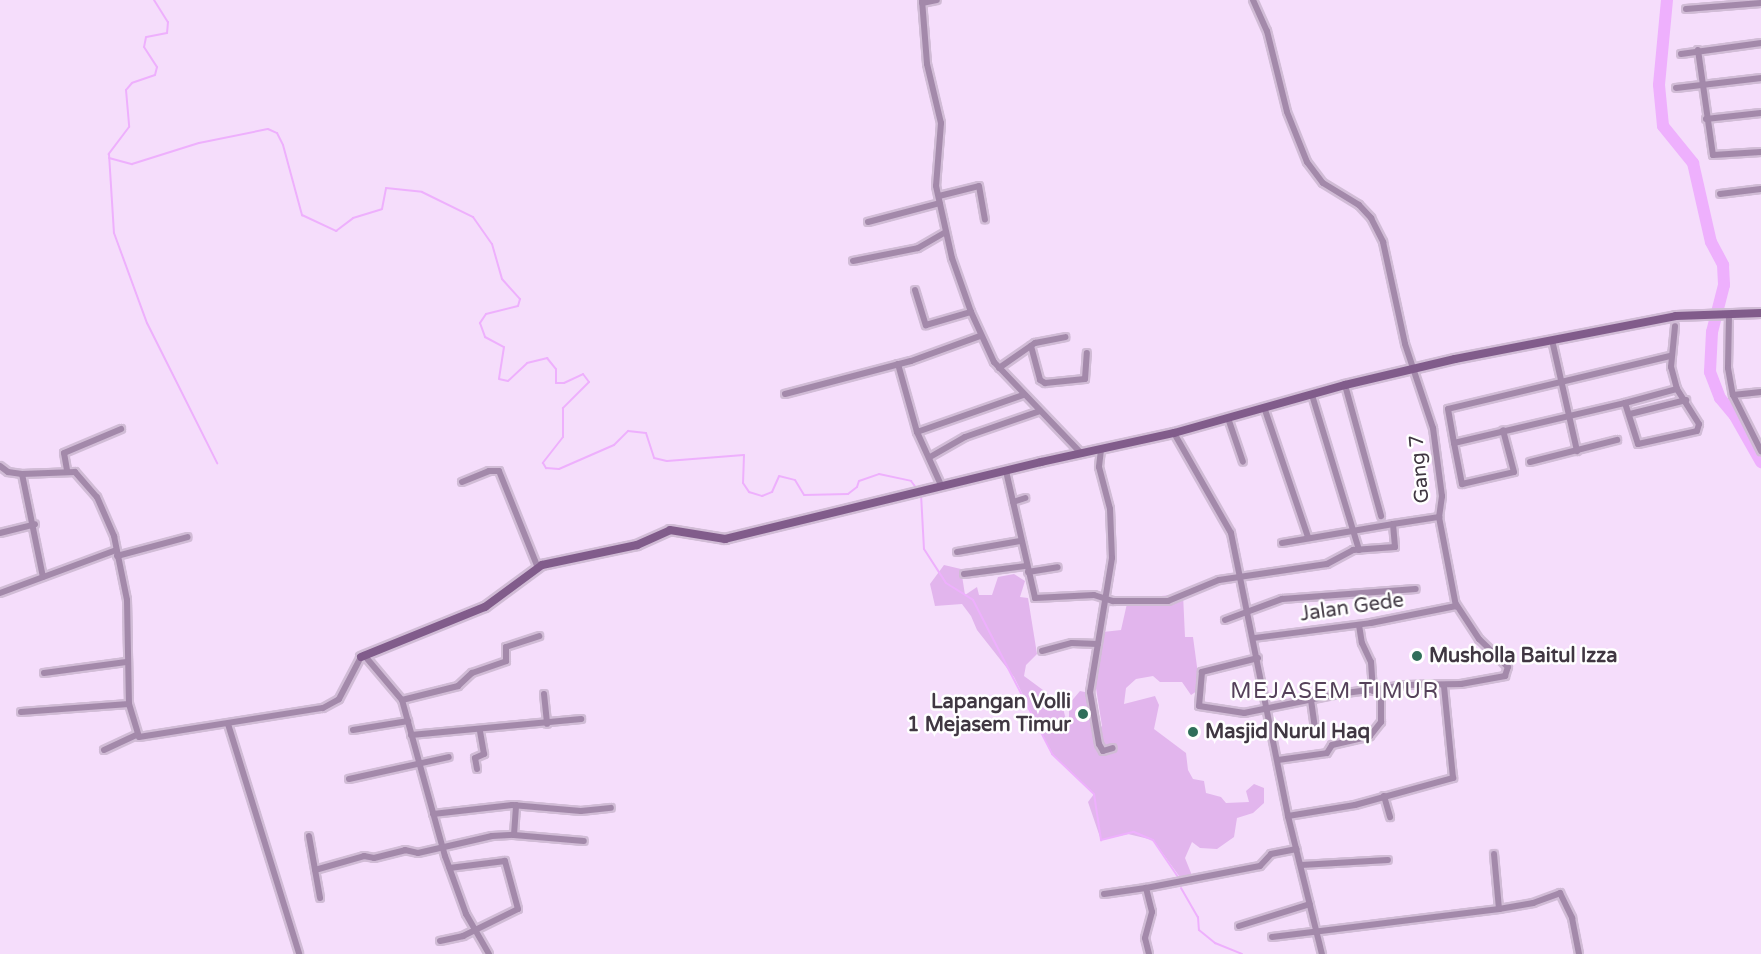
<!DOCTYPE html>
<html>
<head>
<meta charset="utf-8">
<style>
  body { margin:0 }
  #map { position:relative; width:1761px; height:954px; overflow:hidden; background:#f5ddfb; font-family:"Varela Round",sans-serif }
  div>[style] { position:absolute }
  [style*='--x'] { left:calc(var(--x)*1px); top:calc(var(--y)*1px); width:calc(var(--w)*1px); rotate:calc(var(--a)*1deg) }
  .green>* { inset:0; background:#e2b5ed }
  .stream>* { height:2px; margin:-1px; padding:0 1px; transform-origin:1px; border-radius:1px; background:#eeb0fd }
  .river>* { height:12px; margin:-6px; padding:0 6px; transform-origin:6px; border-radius:6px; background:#eeb0fd }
  .roads { filter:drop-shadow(2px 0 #d1bcd6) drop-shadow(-2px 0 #d1bcd6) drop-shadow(0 2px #d1bcd6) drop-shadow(0 -2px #d1bcd6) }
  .street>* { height:6px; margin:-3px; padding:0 3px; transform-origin:3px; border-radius:3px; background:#a389aa }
  .secondary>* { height:8px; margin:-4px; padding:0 4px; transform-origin:4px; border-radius:4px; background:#815c8b }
  .dots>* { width:16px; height:16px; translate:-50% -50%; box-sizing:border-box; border:3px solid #fff; border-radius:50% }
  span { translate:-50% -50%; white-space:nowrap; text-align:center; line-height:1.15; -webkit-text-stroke:5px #fff; paint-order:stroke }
  .street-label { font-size:20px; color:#403742 }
  .poi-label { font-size:20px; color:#403742; font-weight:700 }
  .left { translate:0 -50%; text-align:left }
  .right { translate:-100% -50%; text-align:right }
  .quarter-label { font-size:22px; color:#55415a; letter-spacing:1.5px }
</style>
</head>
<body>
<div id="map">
  <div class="green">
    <div style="clip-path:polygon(944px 565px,961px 569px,965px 595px,977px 587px,979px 595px,992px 595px,998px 577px,1014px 574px,1025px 581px,1020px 597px,1028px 598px,1037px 654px,1026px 665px,1024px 676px,1062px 704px,1069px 732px,1069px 704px,1080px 691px,1094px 694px,1095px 732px,1102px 726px,1095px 682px,1086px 683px,1089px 667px,1097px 664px,1103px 632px,1121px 630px,1128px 599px,1183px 594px,1185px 637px,1193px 637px,1200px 689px,1191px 695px,1182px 682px,1160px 682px,1153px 676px,1136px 679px,1126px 688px,1124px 704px,1155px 696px,1159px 705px,1154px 729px,1186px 753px,1188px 770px,1193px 779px,1204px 781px,1206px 793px,1221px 797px,1226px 803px,1249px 802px,1246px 791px,1254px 784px,1264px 788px,1264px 803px,1253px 813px,1237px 818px,1234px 837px,1217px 849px,1200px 848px,1192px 842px,1185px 858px,1193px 878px,1182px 880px,1153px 840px,1128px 834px,1101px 840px,1088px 802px,1094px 794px,1052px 754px,1014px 677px,977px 630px,971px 616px,962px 604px,935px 606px,930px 584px)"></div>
  </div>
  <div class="stream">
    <div style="--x:154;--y:0;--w:26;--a:58"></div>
    <div style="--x:168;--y:22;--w:11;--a:95"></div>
    <div style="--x:167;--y:33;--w:21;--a:169"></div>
    <div style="--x:146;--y:37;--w:10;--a:101"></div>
    <div style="--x:144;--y:47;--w:24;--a:57"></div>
    <div style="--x:157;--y:67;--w:8;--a:104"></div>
    <div style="--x:155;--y:75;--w:24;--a:161"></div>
    <div style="--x:132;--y:83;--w:9;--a:131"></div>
    <div style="--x:126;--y:90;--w:37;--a:85"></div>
    <div style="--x:129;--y:127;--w:34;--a:127"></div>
    <div style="--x:109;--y:154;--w:79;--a:86.4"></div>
    <div style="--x:114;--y:233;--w:96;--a:69.9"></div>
    <div style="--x:147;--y:323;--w:157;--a:63.4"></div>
    <div style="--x:109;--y:158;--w:24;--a:15"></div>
    <div style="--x:132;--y:164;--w:70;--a:-17.4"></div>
    <div style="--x:199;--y:143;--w:70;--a:-11.5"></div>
    <div style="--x:268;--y:129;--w:10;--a:24"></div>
    <div style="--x:277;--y:133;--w:13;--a:63"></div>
    <div style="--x:283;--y:145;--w:73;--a:74.8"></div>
    <div style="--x:302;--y:215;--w:38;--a:25"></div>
    <div style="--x:336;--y:231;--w:21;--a:-37"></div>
    <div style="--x:353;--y:218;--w:30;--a:-17"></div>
    <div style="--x:382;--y:209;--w:21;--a:-79"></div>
    <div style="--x:386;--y:188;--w:36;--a:6"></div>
    <div style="--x:422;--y:192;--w:57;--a:26.1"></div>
    <div style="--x:473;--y:217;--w:33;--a:55"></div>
    <div style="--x:492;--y:244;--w:36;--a:74"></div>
    <div style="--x:502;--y:279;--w:27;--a:48"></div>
    <div style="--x:520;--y:299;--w:7;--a:106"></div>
    <div style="--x:518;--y:306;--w:33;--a:166"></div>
    <div style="--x:486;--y:314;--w:11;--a:124"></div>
    <div style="--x:480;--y:323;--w:15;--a:70"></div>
    <div style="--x:485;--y:337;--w:21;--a:28"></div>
    <div style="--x:504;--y:347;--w:32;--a:99"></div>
    <div style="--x:499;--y:379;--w:9;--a:13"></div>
    <div style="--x:508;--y:381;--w:26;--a:-43"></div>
    <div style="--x:527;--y:363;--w:21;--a:-14"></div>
    <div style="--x:547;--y:358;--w:14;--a:51"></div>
    <div style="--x:556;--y:369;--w:14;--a:90"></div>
    <div style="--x:556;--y:383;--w:8;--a:0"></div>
    <div style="--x:564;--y:383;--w:21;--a:-25"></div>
    <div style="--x:583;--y:374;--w:10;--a:53"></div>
    <div style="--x:589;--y:382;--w:37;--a:135"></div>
    <div style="--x:563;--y:408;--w:29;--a:90"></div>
    <div style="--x:563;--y:437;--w:33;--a:128"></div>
    <div style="--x:543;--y:463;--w:6;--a:59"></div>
    <div style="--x:546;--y:468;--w:13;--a:4"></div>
    <div style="--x:559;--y:469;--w:60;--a:-23.6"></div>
    <div style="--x:614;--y:445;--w:20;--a:-45"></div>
    <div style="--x:628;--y:431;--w:18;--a:6"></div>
    <div style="--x:646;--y:433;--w:26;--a:72"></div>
    <div style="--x:654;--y:458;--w:13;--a:13"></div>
    <div style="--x:667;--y:461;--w:77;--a:-4.5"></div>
    <div style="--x:744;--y:455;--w:28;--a:92"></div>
    <div style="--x:743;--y:483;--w:11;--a:56"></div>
    <div style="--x:749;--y:492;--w:14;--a:17"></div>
    <div style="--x:762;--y:496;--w:11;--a:-22"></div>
    <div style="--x:772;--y:492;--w:17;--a:-66"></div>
    <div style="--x:779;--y:476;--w:16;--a:14"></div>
    <div style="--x:795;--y:480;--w:17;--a:59"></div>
    <div style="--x:804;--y:495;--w:44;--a:-1.3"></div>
    <div style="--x:848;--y:494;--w:11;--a:-38"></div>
    <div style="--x:857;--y:487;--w:6;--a:-72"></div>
    <div style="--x:859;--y:481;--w:21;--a:-19"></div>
    <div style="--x:879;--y:474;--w:33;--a:12"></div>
    <div style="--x:911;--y:481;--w:10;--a:53"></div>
    <div style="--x:921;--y:494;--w:55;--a:86.9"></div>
    <div style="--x:924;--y:549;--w:40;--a:57.1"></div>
    <div style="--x:946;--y:583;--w:32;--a:32"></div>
    <div style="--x:973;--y:600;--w:173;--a:62.8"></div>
    <div style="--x:1052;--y:754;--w:58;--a:43.6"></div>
    <div style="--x:1094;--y:794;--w:47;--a:81.3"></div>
    <div style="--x:1101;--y:840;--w:34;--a:-14"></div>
    <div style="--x:1134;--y:832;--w:21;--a:23"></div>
    <div style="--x:1153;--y:840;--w:45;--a:56"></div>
    <div style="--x:1181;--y:888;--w:34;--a:60"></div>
    <div style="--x:1198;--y:917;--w:13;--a:86"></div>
    <div style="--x:1199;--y:930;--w:21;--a:39"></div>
    <div style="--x:1215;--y:943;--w:29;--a:22"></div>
  </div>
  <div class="river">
    <div style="--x:1667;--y:0;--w:85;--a:95.4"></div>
    <div style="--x:1659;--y:85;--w:41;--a:84.4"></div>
    <div style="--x:1663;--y:126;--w:48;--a:51"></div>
    <div style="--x:1693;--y:163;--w:81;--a:77.2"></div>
    <div style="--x:1711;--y:242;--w:26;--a:62"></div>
    <div style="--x:1723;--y:265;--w:20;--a:87"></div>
    <div style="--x:1724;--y:285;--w:49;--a:104.3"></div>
    <div style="--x:1712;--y:332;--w:40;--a:92.9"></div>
    <div style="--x:1710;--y:372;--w:28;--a:69"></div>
    <div style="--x:1720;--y:398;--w:23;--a:50"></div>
    <div style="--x:1735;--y:416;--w:53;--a:60.5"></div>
  </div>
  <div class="roads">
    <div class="street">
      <div style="--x:922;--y:0;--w:64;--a:85.5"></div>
      <div style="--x:927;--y:64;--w:61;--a:76.7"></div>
      <div style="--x:941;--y:123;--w:63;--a:94.5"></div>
      <div style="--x:936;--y:186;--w:74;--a:77.5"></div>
      <div style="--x:952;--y:258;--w:57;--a:70.6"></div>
      <div style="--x:971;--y:312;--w:55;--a:65.3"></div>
      <div style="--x:994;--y:362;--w:127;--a:46.3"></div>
      <div style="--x:1253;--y:0;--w:34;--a:66"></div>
      <div style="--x:1267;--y:31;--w:83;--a:76.1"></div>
      <div style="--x:1287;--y:112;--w:54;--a:68.2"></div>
      <div style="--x:1307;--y:162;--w:26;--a:53"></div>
      <div style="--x:1323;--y:183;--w:42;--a:31.4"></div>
      <div style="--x:1359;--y:205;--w:18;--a:47"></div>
      <div style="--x:1371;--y:218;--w:27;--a:63"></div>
      <div style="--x:1383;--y:242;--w:104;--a:77.8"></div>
      <div style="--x:1405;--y:344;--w:89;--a:71.6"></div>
      <div style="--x:1433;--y:428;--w:69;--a:82.5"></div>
      <div style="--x:1442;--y:496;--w:21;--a:98"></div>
      <div style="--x:1439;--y:517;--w:91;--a:79.2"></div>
      <div style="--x:1456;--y:606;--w:87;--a:168.7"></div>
      <div style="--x:1371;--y:623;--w:118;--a:172.7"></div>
      <div style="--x:922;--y:3;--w:15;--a:-11"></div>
      <div style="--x:1686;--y:9;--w:75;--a:-4.6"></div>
      <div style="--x:1698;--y:50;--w:106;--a:81.9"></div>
      <div style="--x:1713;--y:155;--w:48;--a:-3.6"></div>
      <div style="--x:1681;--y:54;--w:81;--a:-7.8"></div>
      <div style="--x:1676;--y:88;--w:86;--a:-6.7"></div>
      <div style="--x:1706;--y:119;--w:55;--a:-6.2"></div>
      <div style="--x:1720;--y:194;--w:41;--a:-7"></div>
      <div style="--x:939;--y:196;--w:41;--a:-14"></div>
      <div style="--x:979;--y:186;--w:34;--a:80"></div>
      <div style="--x:868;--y:222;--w:74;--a:-14.8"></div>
      <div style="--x:853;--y:261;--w:66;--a:-11.3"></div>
      <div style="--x:918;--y:248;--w:32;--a:-30"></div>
      <div style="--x:915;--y:290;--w:37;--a:73"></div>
      <div style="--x:926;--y:325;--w:47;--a:-16.1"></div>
      <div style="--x:1729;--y:315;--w:53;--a:91.1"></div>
      <div style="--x:1728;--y:368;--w:27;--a:80"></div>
      <div style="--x:1733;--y:395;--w:63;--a:63.4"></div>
      <div style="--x:1552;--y:340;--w:114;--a:77.3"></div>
      <div style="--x:1031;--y:346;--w:35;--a:75"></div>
      <div style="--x:1040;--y:380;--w:6;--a:31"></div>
      <div style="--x:1045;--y:383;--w:40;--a:-5.7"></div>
      <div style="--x:1085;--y:379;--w:26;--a:-86"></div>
      <div style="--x:1670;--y:356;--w:228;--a:166.6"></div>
      <div style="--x:1448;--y:409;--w:35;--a:80"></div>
      <div style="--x:1454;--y:443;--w:176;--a:-13.2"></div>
      <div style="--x:1625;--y:403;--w:43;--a:72.4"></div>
      <div style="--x:1638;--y:444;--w:60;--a:-12.4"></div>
      <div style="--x:1697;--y:431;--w:7;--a:-74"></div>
      <div style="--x:1699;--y:424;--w:41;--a:-122.2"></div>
      <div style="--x:1677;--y:389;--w:23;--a:-105"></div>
      <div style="--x:1671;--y:367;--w:41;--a:-84.4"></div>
      <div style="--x:898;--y:364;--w:71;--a:74.4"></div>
      <div style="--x:917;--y:432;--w:60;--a:65.6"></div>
      <div style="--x:999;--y:368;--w:44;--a:-34.8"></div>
      <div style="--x:1035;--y:343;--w:31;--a:-11"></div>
      <div style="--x:1345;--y:385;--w:136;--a:74.6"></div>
      <div style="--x:785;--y:394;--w:130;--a:-14.7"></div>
      <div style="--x:911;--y:361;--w:73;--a:-19.9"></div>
      <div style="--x:1312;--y:395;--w:162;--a:73.1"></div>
      <div style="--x:1733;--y:395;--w:28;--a:-6"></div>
      <div style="--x:1625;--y:403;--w:54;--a:-15.1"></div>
      <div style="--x:1264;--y:407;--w:137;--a:71.3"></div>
      <div style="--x:1630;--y:414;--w:58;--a:-14"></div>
      <div style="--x:1228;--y:418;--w:46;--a:71.2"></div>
      <div style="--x:917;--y:432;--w:112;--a:-19.2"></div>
      <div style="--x:1174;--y:433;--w:115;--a:60.3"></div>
      <div style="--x:1231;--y:533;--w:289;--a:78.6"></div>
      <div style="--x:1288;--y:816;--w:142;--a:76.2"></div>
      <div style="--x:1454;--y:443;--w:42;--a:79"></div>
      <div style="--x:1462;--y:484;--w:53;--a:-13"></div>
      <div style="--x:1514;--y:472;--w:43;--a:-104.7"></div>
      <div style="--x:1101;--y:450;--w:17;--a:97"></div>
      <div style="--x:1099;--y:467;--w:43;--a:75.3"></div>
      <div style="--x:1110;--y:509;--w:49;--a:87.7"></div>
      <div style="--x:1112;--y:558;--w:136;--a:99.3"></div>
      <div style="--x:1090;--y:692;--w:53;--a:80.2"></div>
      <div style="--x:1099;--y:744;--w:8;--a:60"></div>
      <div style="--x:1103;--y:751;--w:10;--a:-17"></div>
      <div style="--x:930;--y:457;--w:40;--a:-29.7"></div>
      <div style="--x:965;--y:437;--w:79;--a:-19.1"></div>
      <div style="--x:1530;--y:462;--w:90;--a:-14.2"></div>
      <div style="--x:0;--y:466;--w:10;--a:37"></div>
      <div style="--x:8;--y:472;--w:14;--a:8"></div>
      <div style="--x:22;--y:474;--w:53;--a:-2.2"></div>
      <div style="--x:75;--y:472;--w:33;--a:49"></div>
      <div style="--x:97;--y:497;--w:43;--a:66.4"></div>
      <div style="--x:114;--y:536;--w:65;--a:78.5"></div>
      <div style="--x:127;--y:600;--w:104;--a:88.9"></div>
      <div style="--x:129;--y:704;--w:34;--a:73"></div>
      <div style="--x:139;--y:737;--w:186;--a:-9"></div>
      <div style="--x:323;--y:708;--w:18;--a:-29"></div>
      <div style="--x:339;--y:699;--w:47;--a:-62.4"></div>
      <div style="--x:67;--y:470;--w:17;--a:-100"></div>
      <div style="--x:64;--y:453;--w:62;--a:-22.8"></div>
      <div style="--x:1006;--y:471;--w:130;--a:77.1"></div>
      <div style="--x:1035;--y:598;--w:59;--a:-2.9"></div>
      <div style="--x:1094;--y:595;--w:20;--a:18"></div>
      <div style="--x:1113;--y:601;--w:55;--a:0"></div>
      <div style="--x:1168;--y:601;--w:55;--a:-22.4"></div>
      <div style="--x:1219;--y:580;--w:109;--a:-8.4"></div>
      <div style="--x:1327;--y:564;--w:30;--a:-28"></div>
      <div style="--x:1353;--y:550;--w:42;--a:-4.1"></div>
      <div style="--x:1395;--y:547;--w:23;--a:-95"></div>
      <div style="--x:1393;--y:524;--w:47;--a:-8.7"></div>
      <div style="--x:22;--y:474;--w:105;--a:78.5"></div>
      <div style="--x:462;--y:482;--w:29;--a:-22"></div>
      <div style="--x:489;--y:471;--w:10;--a:0"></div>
      <div style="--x:499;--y:471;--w:105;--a:68.1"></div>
      <div style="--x:1013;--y:502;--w:13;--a:-18"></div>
      <div style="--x:0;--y:533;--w:36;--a:-14"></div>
      <div style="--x:1282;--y:543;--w:113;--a:-9.7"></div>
      <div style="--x:957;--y:552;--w:64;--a:-9.9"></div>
      <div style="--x:117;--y:556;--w:73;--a:-15"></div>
      <div style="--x:1028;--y:572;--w:30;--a:-9"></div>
      <div style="--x:964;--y:574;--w:63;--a:-7.4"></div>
      <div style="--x:0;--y:593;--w:124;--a:-20.3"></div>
      <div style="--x:1225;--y:620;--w:61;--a:-20.2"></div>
      <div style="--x:1282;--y:599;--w:134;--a:-4.3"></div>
      <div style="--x:1359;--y:625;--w:18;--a:81"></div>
      <div style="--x:1362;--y:643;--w:21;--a:65"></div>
      <div style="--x:1371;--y:662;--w:29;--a:86"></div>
      <div style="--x:1042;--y:651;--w:31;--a:-15"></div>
      <div style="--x:1072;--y:643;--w:26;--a:2"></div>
      <div style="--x:364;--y:655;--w:59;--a:49.8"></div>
      <div style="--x:402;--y:700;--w:162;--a:74.6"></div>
      <div style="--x:445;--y:856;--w:62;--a:70.1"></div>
      <div style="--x:466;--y:914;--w:46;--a:60.1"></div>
      <div style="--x:1258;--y:658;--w:58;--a:166"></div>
      <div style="--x:1202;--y:672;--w:34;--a:95"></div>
      <div style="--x:1199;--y:706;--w:46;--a:8.8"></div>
      <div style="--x:1244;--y:713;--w:96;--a:-11.4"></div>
      <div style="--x:1338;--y:694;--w:69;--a:-7.5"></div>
      <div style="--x:1406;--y:685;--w:55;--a:-1"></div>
      <div style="--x:1461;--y:684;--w:45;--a:-10.3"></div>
      <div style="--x:1505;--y:676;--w:9;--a:-72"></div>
      <div style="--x:1508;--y:667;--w:40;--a:-136"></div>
      <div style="--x:1479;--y:639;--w:42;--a:-123.3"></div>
      <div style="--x:44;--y:673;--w:83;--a:-7.6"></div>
      <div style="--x:544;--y:694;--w:30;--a:84"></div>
      <div style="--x:402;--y:700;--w:58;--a:-14"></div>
      <div style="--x:458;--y:686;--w:19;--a:-43"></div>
      <div style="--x:472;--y:673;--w:36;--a:-19"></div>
      <div style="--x:506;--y:661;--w:14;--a:-90"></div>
      <div style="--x:506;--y:647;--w:35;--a:-18"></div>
      <div style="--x:1311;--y:700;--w:30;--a:82"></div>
      <div style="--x:21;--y:712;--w:108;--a:-4.2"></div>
      <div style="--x:228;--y:724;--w:241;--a:72.8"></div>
      <div style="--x:353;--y:730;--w:56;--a:-9.3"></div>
      <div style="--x:411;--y:735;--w:171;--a:-5.4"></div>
      <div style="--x:104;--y:750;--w:35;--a:-25"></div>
      <div style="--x:1278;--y:760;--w:49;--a:-8.1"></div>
      <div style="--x:1327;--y:753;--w:9;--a:-58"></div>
      <div style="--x:1332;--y:745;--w:39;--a:-13"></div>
      <div style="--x:1370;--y:736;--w:18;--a:-52"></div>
      <div style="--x:1381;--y:722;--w:32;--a:-90"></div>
      <div style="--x:477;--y:769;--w:11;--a:-100"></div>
      <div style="--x:475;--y:758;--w:10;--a:-24"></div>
      <div style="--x:484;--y:754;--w:23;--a:-100"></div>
      <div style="--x:349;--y:779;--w:102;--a:-12.4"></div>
      <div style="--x:1384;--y:796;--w:22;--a:74"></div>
      <div style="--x:433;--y:814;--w:80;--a:-6.5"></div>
      <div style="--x:512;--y:805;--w:69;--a:5"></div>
      <div style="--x:581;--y:811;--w:30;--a:-6"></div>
      <div style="--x:1288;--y:816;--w:68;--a:-9.3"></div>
      <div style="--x:1355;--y:805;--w:102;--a:-15.4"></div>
      <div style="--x:1453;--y:778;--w:92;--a:-95.6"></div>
      <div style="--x:514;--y:835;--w:30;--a:-86"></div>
      <div style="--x:309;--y:836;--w:63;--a:79.9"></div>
      <div style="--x:1494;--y:854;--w:55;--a:84.8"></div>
      <div style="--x:1301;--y:865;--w:87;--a:-3.3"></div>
      <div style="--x:315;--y:870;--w:51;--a:-15.9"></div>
      <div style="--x:364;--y:856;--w:10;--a:11"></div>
      <div style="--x:374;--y:858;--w:32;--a:-14"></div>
      <div style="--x:405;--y:850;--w:13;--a:13"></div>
      <div style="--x:418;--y:853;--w:76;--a:-12.9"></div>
      <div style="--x:492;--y:836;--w:22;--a:-3"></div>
      <div style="--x:514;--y:835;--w:70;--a:4.9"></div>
      <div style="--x:1104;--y:894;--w:42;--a:-8.1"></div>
      <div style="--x:1239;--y:926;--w:74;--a:-17.2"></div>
      <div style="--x:1272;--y:937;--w:229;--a:-7"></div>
      <div style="--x:1499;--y:909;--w:35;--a:-10"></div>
      <div style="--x:1533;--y:903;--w:29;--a:-20"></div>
      <div style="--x:1560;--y:893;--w:28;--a:64"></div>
      <div style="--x:1572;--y:918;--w:37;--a:79"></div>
      <div style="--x:440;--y:941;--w:24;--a:-12"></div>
      <div style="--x:463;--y:936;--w:61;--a:-26.1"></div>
      <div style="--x:518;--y:909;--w:50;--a:-105.2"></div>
      <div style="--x:505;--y:861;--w:56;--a:172.9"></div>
      <div style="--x:1149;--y:954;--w:16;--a:-104"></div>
      <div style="--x:1145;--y:938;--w:27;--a:-75"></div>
      <div style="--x:1152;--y:912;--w:25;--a:-104"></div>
      <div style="--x:1146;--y:888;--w:116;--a:-10.9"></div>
      <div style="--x:1260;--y:866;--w:16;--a:-47"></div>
      <div style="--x:1271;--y:854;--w:26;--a:-11"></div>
    </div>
    <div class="secondary">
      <div style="--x:361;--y:657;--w:134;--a:-22"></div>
      <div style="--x:485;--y:607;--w:71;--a:-36.4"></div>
      <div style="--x:542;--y:565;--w:97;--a:-11.9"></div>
      <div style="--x:637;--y:545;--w:36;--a:-24"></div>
      <div style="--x:670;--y:530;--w:56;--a:9.3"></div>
      <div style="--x:725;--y:539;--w:325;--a:-13.7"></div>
      <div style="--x:1041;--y:462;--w:136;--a:-12.3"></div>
      <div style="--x:1174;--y:433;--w:178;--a:-15.7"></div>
      <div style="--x:1345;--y:385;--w:113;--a:-13.3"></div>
      <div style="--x:1455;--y:359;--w:225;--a:-11"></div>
      <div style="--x:1676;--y:316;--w:85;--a:-2"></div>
    </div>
  </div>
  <div class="dots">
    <div style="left:1417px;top:656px;background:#306e5a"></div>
    <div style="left:1083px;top:714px;background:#306e5a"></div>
    <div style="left:1193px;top:732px;background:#306e5a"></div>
  </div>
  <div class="street-label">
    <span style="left:1420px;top:469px;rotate:-95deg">Gang 7</span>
    <span style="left:1352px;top:608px;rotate:-8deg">Jalan Gede</span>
  </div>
  <div class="poi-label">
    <span class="left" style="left:1429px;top:656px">Musholla Baitul Izza</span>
    <span class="right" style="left:1071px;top:714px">Lapangan Volli<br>1 Mejasem Timur</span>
    <span class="left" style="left:1205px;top:732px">Masjid Nurul Haq</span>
  </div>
  <div class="quarter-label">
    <span style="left:1335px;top:692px">MEJASEM TIMUR</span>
  </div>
</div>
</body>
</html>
